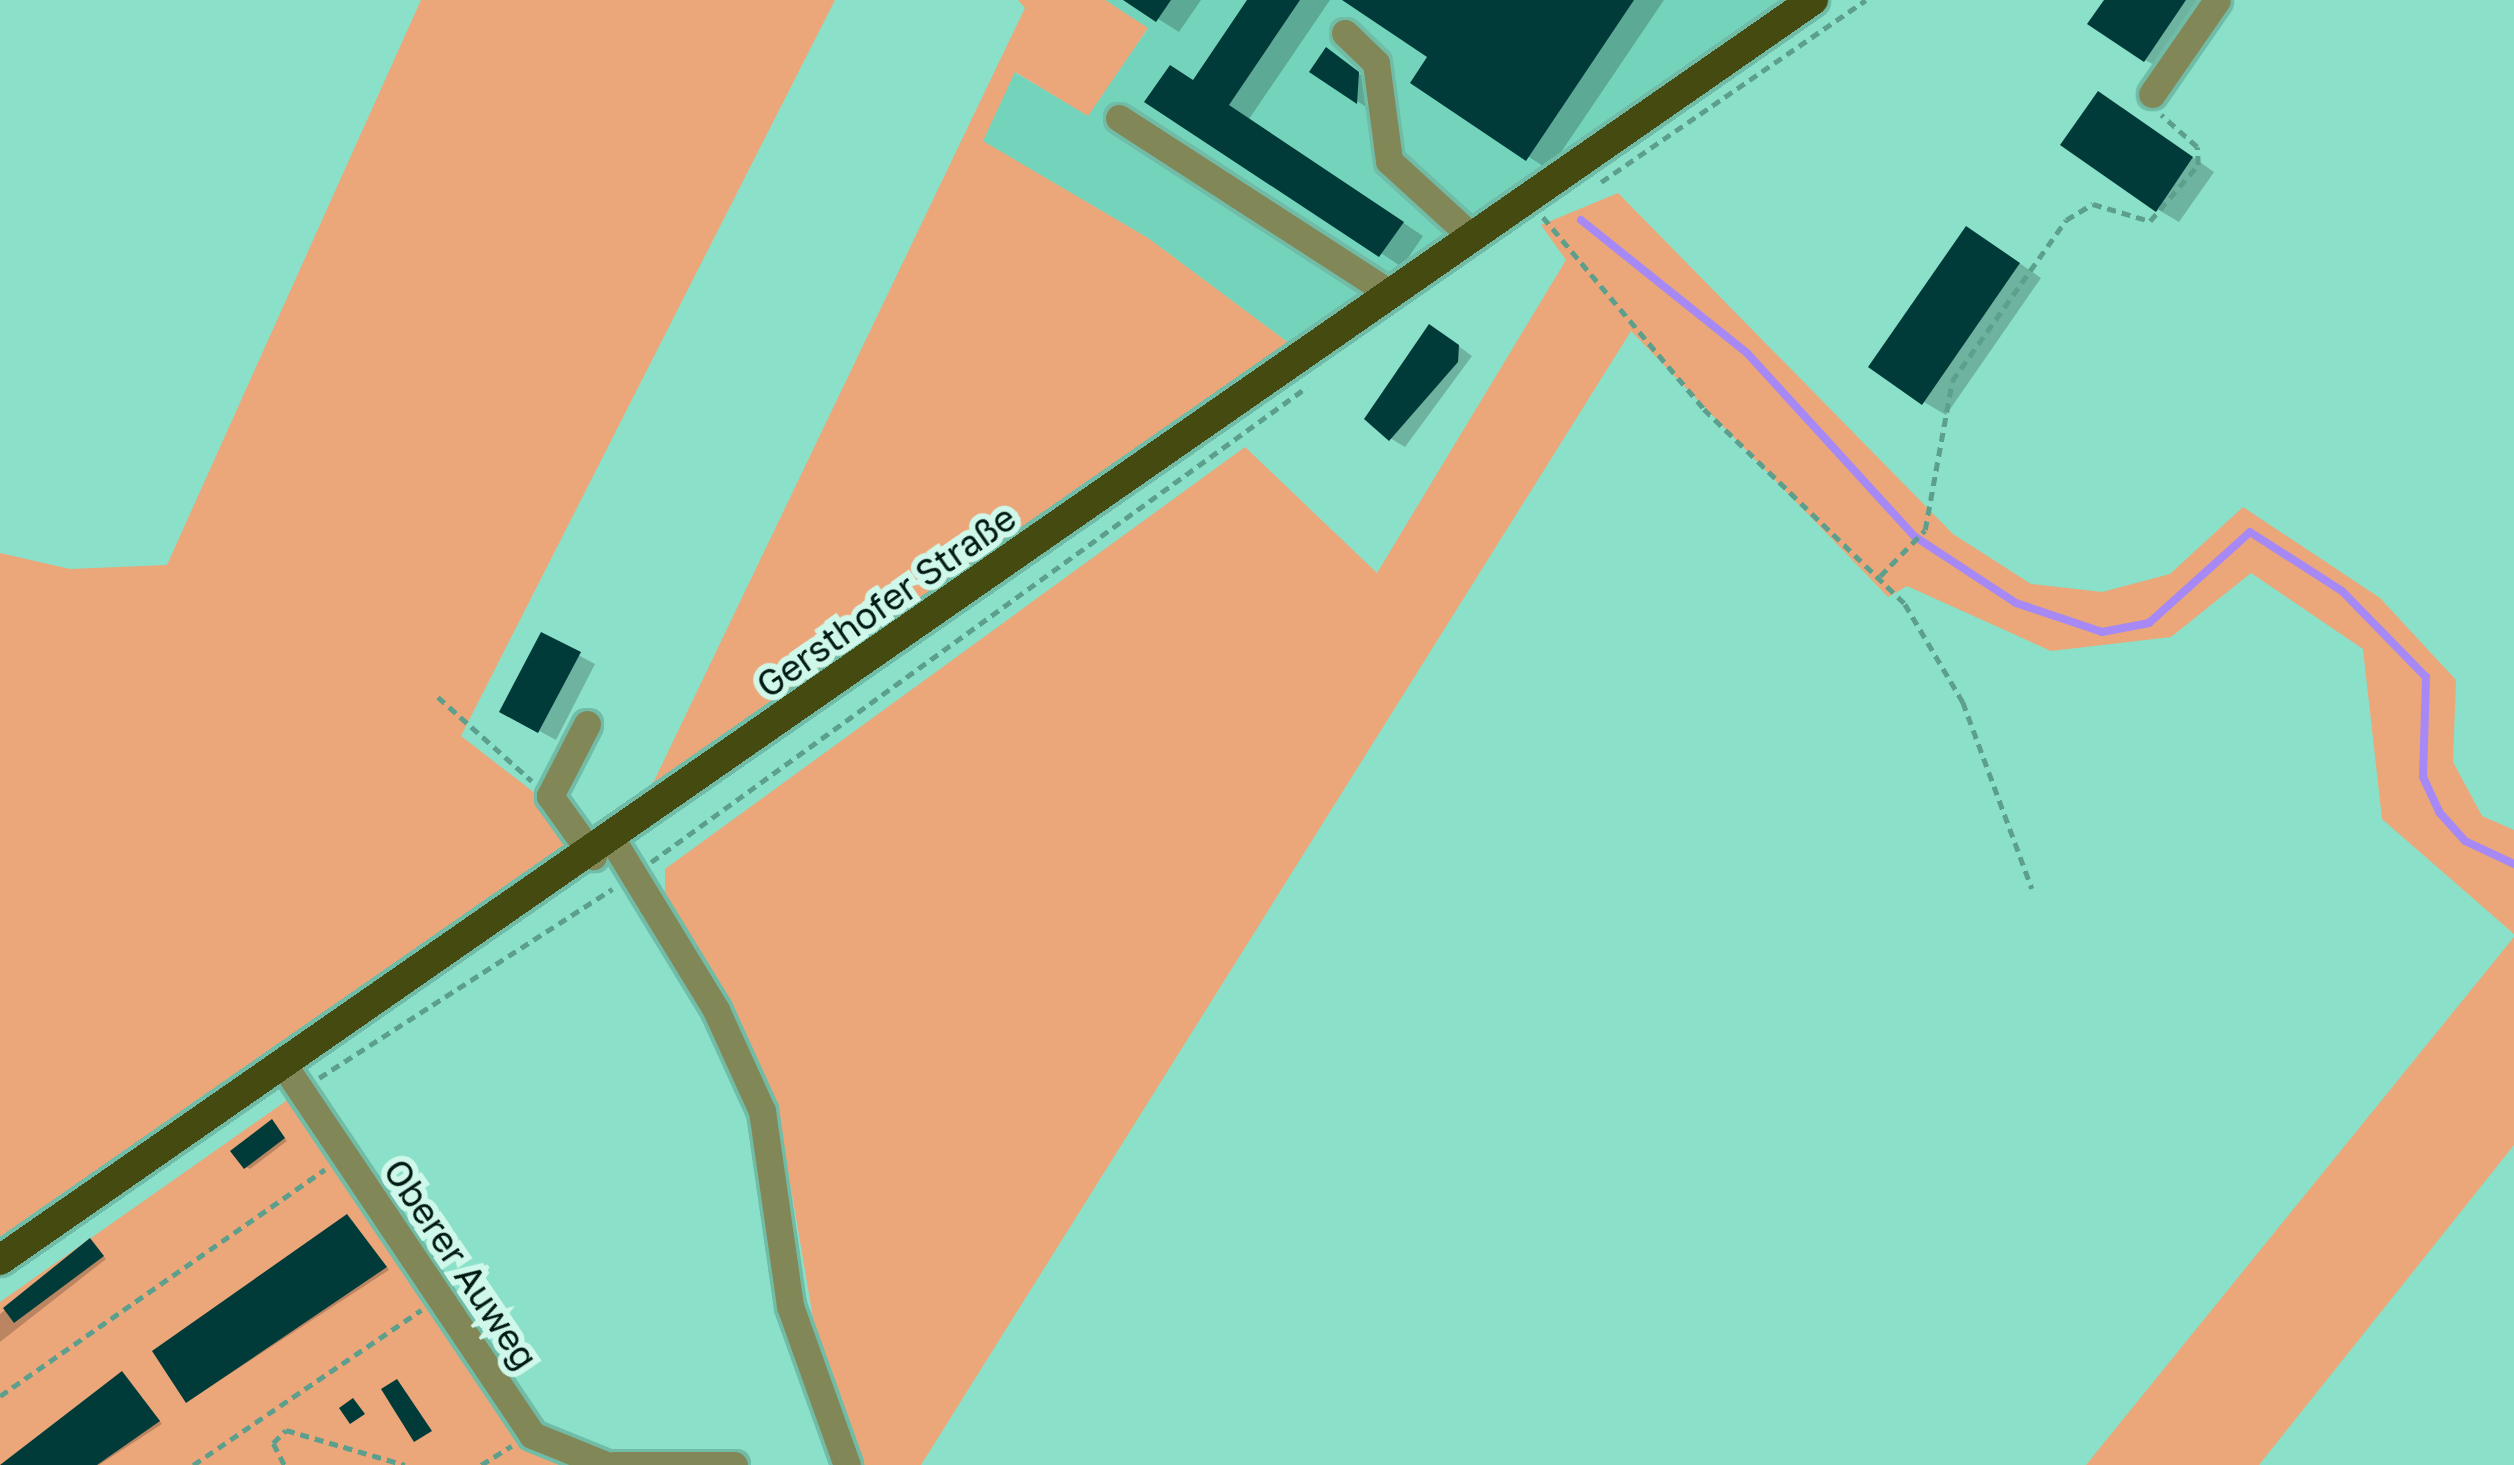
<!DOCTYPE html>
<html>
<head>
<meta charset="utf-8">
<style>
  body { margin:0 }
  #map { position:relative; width:2514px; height:1465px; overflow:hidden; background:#8ae0c8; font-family:"Golos Text",sans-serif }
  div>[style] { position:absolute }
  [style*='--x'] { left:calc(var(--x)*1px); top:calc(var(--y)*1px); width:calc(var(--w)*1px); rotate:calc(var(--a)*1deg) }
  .built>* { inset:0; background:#74d4bb }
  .green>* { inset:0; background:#eba77a }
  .shadow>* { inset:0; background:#0003 }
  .stream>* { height:8px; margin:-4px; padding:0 4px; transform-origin:4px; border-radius:4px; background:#a689f4 }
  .building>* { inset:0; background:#003b3a }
  .path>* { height:4.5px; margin-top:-2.25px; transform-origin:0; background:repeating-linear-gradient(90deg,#5d9f8d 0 9px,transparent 0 15px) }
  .roads { filter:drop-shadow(3px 0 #71bca7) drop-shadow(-3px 0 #71bca7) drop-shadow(0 3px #71bca7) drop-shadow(0 -3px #71bca7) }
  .minor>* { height:27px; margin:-13.5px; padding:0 13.5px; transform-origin:13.5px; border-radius:13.5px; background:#818756 }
  .major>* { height:30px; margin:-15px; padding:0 15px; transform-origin:15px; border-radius:15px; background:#454a10 }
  span { translate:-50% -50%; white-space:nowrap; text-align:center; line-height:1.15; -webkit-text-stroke:12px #cff8eb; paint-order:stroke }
  .street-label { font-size:36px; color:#001913 }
</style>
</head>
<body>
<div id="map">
  <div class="built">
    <div style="clip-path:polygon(1105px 0,1786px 0,1787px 1px,1290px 344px,1148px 238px,982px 141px,1014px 72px,1087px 115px,1148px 29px)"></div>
  </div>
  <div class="green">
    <div style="clip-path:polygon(421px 0,835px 0,461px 736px,545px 801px,576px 845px,0 1237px,0 553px,70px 569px,167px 565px)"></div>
    <div style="clip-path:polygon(1018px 0,1105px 0,1148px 28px,1088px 116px,1015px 72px,983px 141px,1148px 238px,1290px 344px,643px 804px,1025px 8px)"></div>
    <div style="clip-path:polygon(1618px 193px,1953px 534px,2031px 584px,2102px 592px,2170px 574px,2243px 507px,2380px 598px,2456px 680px,2453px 762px,2482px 816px,2514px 830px,2514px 934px,2382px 819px,2363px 649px,2251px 573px,2171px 637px,2051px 651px,1907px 586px,1888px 597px,1631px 331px,921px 1465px,860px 1465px,821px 1365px,778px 1112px,731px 1002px,665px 899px,665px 869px,1245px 447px,1377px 573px,1566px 260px,1541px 225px)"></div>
    <div style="clip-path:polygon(2514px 937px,2514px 1145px,2259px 1465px,2086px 1465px)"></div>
    <div style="clip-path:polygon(296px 1094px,528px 1436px,582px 1465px,0 1465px,0 1302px)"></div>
  </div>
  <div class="shadow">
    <div style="clip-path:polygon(1128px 0,1201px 0,1179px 32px)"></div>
    <div style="clip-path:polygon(1251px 0,1330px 0,1249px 119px,1423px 236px,1402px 267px,1149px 101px,1195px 83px)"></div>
    <div style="clip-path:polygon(1347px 0,1664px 0,1549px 170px,1414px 82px,1431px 56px)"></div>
    <div style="clip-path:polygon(2107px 0,2217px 0,2167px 72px,2145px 60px)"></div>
    <div style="clip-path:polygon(1336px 57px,1368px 80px,1366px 107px,1313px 71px)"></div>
    <div style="clip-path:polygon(2121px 107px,2214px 172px,2179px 222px,2157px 209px)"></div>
    <div style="clip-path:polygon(1989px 242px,2041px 278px,1946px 415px,1924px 402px)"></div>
    <div style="clip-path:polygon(1445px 336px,1472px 356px,1405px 447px,1390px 438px)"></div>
    <div style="clip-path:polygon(542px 636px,595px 664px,556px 740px,503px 711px)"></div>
    <div style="clip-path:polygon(272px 1122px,287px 1141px,250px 1169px,246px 1167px)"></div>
    <div style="clip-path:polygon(351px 1220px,389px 1270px,188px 1401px)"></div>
    <div style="clip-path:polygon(90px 1241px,106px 1259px,0 1342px,0 1314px)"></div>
    <div style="clip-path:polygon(126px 1377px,162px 1424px,99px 1465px,9px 1465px)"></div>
  </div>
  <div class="stream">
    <div style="--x:1581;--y:220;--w:213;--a:38.7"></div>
    <div style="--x:1747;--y:353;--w:248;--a:47.6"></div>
    <div style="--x:1914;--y:536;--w:122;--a:33.3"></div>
    <div style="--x:2016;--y:603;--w:91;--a:18.6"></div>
    <div style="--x:2102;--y:632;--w:48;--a:-10.8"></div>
    <div style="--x:2149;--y:623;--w:136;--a:-42"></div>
    <div style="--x:2250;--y:532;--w:109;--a:32.7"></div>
    <div style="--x:2342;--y:591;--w:120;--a:45.7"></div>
    <div style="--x:2426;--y:677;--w:100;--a:91.7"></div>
    <div style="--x:2423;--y:777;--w:38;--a:65"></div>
    <div style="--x:2439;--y:812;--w:39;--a:48"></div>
    <div style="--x:2465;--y:841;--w:54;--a:25.1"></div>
  </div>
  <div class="building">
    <div style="clip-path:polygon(1123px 0,1171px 0,1156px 22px)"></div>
    <div style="clip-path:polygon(1247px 0,1300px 0,1229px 105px,1404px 222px,1379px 257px,1144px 102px,1170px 65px,1193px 80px)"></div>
    <div style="clip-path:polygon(1342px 0,1634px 0,1526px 161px,1410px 83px,1427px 57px)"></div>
    <div style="clip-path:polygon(2104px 0,2186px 0,2144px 62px,2087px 24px)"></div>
    <div style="clip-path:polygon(1326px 47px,1359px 72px,1357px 104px,1309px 72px)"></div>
    <div style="clip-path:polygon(2098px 91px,2193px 157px,2156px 212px,2060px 145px)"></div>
    <div style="clip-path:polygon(1966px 226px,2020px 263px,1922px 405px,1868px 367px)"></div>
    <div style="clip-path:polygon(1429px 324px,1459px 345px,1458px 362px,1389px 441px,1364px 419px)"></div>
    <div style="clip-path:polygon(541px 632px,581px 652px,538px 733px,499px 712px)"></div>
    <div style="clip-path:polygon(272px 1119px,285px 1138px,244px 1169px,230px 1151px)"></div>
    <div style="clip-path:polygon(347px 1214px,387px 1267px,186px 1403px,152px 1351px)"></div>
    <div style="clip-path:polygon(90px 1238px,104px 1256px,14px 1323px,3px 1308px)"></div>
    <div style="clip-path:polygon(122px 1371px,160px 1421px,97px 1465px,0 1465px)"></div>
    <div style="clip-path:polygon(397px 1379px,432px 1431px,414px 1442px,381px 1389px)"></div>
    <div style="clip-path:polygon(353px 1398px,365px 1414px,350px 1424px,339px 1408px)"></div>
  </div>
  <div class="path">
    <div style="--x:1601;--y:182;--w:321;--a:-34.5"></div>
    <div style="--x:1543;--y:217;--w:251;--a:50"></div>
    <div style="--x:1704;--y:409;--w:280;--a:44.1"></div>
    <div style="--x:1905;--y:604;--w:114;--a:59.4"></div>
    <div style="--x:1963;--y:702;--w:199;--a:69.7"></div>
    <div style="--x:1880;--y:576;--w:64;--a:-45.6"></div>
    <div style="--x:1925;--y:530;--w:151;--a:-79.7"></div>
    <div style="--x:1952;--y:381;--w:197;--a:-54.7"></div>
    <div style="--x:2066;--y:220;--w:31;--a:-31"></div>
    <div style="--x:2093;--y:204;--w:59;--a:16.6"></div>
    <div style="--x:2150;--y:221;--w:74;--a:-49.4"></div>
    <div style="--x:2198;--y:165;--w:18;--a:-93"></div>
    <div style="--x:2197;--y:147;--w:48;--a:-138.4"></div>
    <div style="--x:438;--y:697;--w:126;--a:41.8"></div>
    <div style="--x:651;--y:862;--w:810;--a:-35.91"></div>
    <div style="--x:319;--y:1078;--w:349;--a:-32.8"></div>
    <div style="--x:0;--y:1396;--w:396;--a:-34.9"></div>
    <div style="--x:193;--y:1465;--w:276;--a:-34.2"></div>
    <div style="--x:284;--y:1465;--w:25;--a:-117"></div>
    <div style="--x:273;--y:1443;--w:18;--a:-45"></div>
    <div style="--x:286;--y:1430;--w:124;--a:16.4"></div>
    <div style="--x:481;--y:1465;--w:36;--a:-32"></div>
  </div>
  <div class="roads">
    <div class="minor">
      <div style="--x:1345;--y:33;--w:43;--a:44.1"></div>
      <div style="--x:1376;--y:63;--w:99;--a:82.4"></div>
      <div style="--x:1389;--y:161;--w:111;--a:42.4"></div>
      <div style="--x:2152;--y:94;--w:114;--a:-55.3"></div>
      <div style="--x:1119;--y:118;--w:323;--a:32.9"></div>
      <div style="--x:587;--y:724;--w:81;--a:117.2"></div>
      <div style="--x:550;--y:796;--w:74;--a:54.4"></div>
      <div style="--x:613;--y:841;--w:198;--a:58.6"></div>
      <div style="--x:716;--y:1010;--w:111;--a:65.5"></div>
      <div style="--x:762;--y:1111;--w:197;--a:81.8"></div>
      <div style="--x:790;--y:1306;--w:169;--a:70.3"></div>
      <div style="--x:285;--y:1067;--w:443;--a:56.1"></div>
      <div style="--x:532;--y:1435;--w:80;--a:22.1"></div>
      <div style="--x:614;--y:1465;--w:120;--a:0"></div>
    </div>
    <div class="major">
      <div style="--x:0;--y:1260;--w:2208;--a:-34.8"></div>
    </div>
  </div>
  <div class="street-label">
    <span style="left:886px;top:601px;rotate:-35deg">Gersthofer Straße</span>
    <span style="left:461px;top:1264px;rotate:56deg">Oberer Auweg</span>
  </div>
</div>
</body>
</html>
